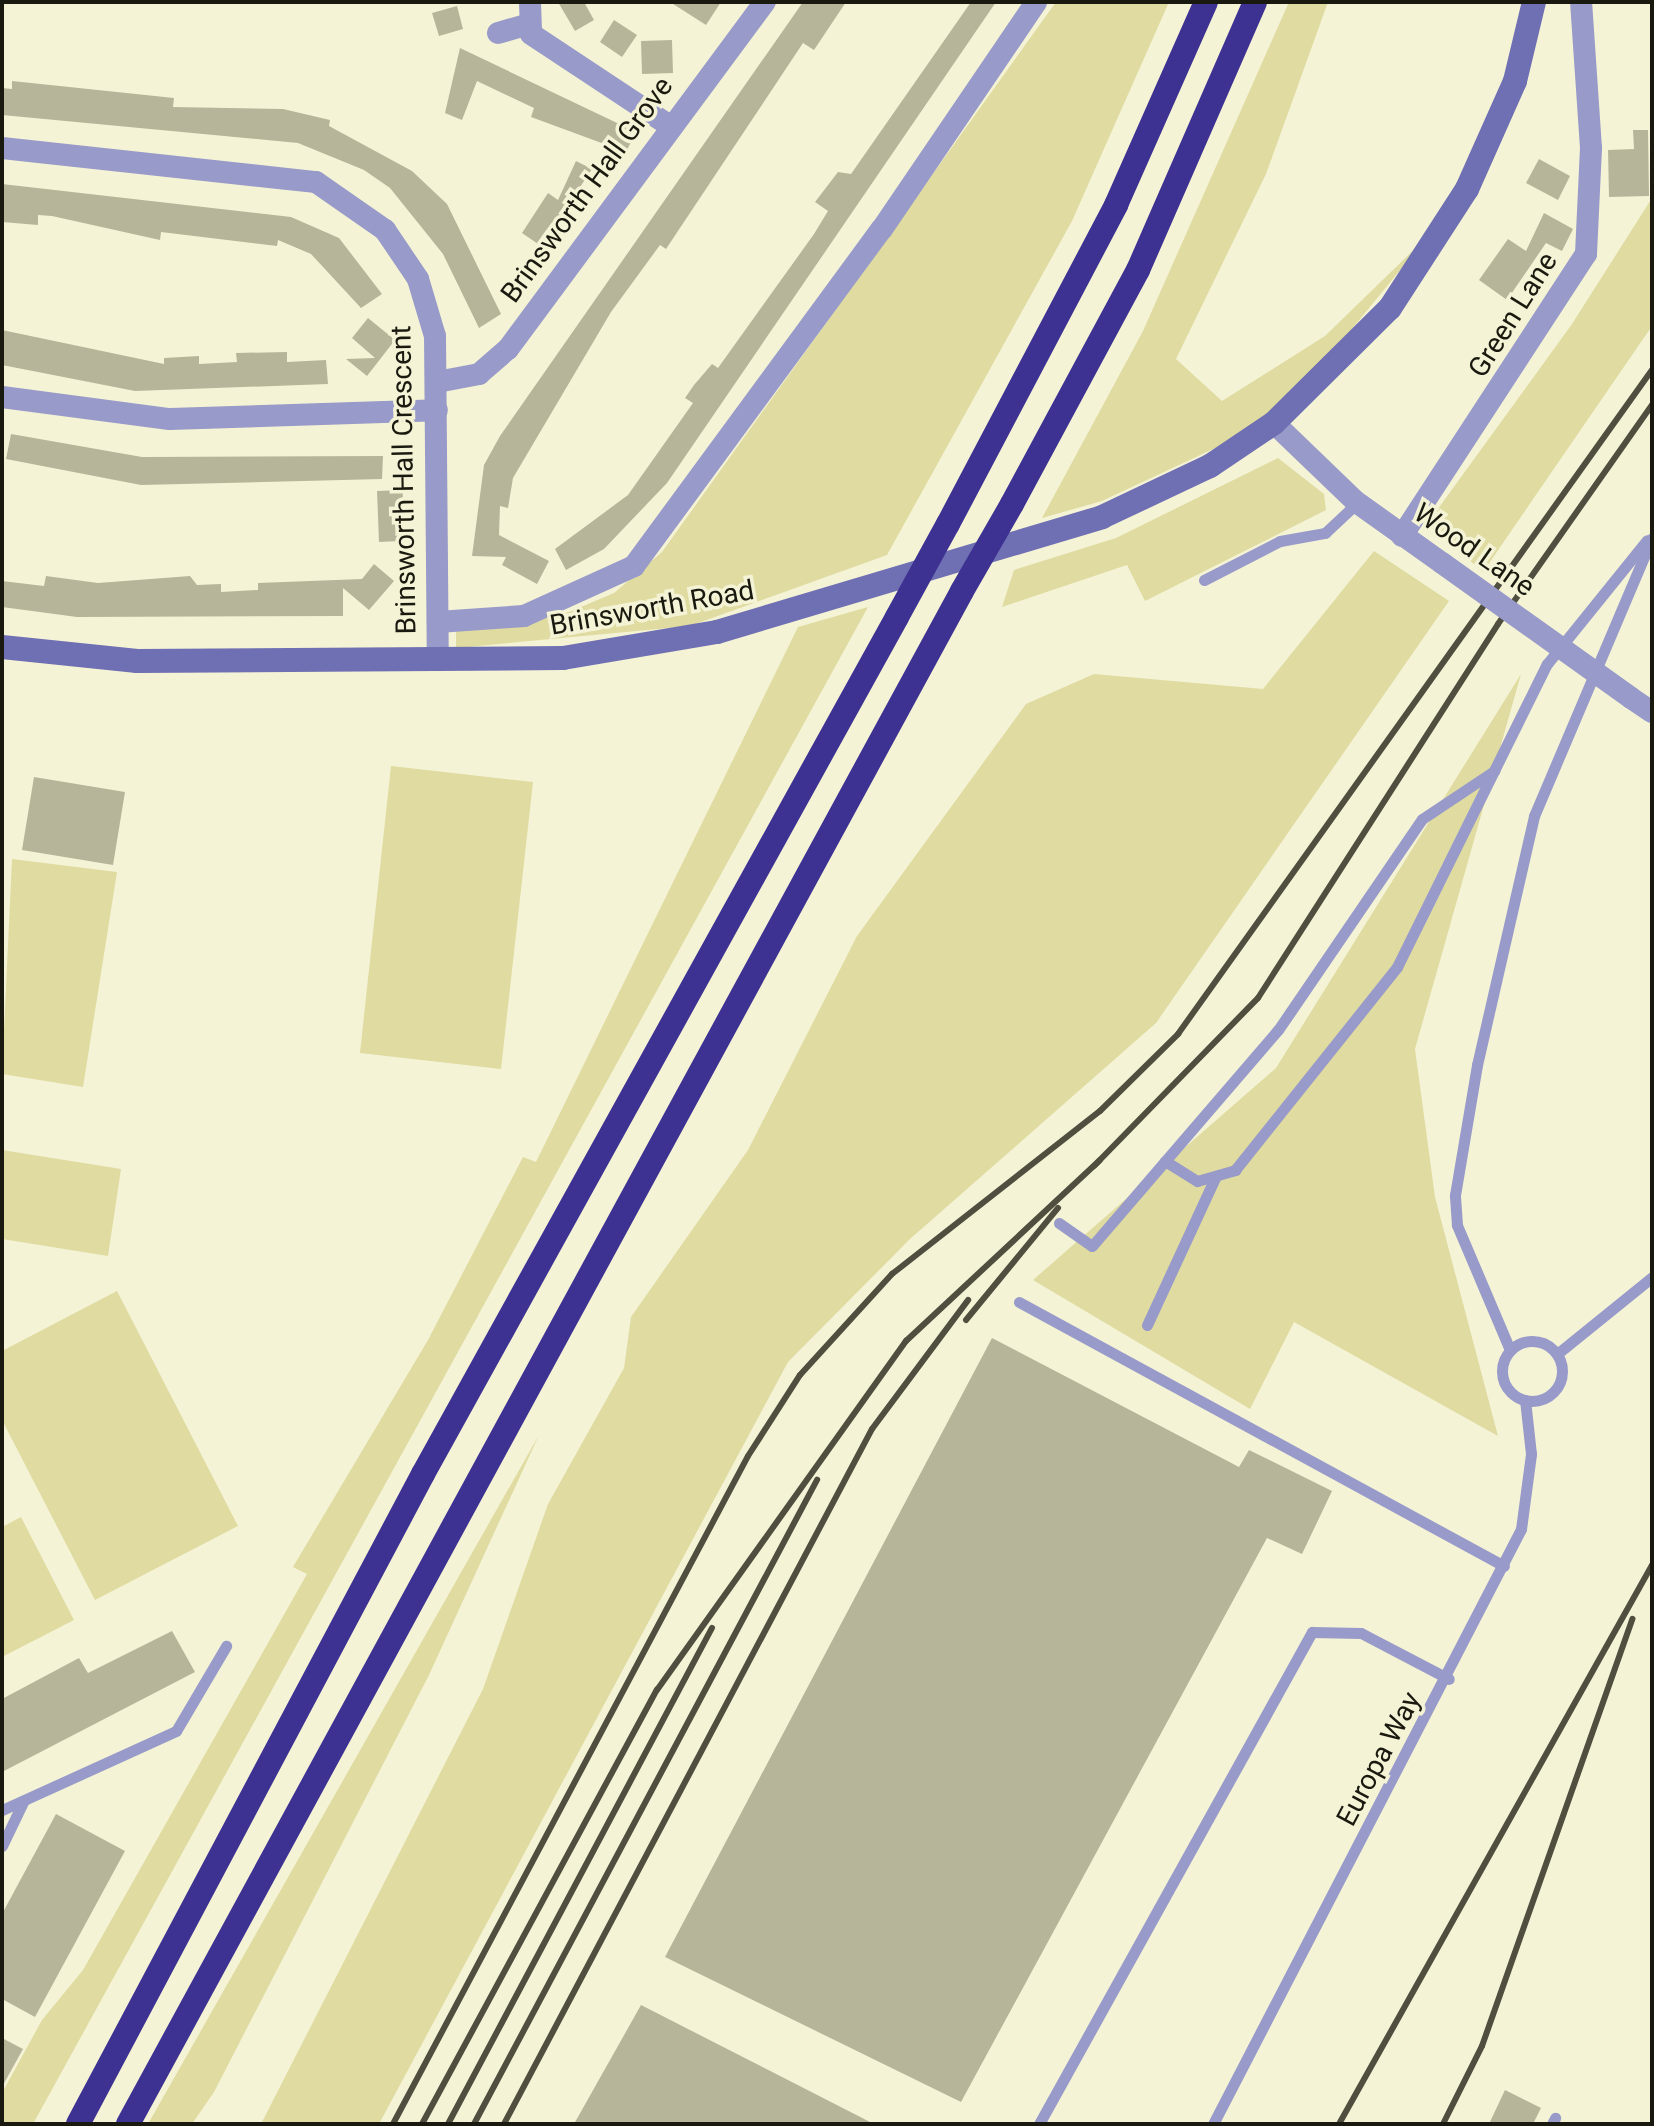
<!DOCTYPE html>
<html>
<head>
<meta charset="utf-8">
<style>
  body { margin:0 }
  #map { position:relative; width:1654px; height:2126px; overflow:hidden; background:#f5f3d6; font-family:Roboto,sans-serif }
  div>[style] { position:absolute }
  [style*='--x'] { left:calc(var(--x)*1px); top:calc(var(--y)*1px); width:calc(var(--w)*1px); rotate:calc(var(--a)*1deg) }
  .green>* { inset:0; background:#dfdba1 }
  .building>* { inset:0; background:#b7b599 }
  .lane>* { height:11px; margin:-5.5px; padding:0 5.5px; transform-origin:5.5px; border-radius:5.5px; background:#989ac9 }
  .lane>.ring { margin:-5.5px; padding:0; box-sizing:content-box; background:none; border:11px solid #989ac9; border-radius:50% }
  .street>* { height:22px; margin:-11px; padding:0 11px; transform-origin:11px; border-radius:11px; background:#989ac9 }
  .secondary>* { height:24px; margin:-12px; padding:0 12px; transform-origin:12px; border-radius:12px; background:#6f6fb3 }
  .highway>* { height:24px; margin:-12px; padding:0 12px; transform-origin:12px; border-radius:12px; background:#3d3192 }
  .rail>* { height:6px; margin:-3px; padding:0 3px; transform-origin:3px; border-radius:3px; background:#4f4e3f }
  .street-bridge>* { height:22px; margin:-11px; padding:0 11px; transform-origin:11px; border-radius:11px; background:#989ac9 }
  .highway-bridge>* { height:24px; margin:-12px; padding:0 12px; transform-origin:12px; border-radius:12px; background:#3d3192 }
  span { translate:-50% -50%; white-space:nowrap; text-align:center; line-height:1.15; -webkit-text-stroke:7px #f5f3d6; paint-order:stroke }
  .street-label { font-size:28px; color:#1a190f }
  .frame { position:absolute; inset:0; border:4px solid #1a190f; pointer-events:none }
</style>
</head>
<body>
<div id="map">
  <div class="green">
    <div style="clip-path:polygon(1056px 2px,1169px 2px,1072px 221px,887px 555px,690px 626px,456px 648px,456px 629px,569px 612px,614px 593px,662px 552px)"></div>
    <div style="clip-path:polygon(1289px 2px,1328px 2px,1266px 174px,1176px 359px,1222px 401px,1325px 336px,1428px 236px,1302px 390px,1226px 443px,1102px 501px,1042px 518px,1143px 331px)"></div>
    <div style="clip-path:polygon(1652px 198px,1652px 326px,1483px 572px,1427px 524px,1572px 324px)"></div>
    <div style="clip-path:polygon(1278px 458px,1324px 494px,1326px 510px,1145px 601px,1127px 565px,1002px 607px,1014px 570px,1116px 538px)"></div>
    <div style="clip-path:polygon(1374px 551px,1449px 601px,1156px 1023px,910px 1239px,788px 1362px,379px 2124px,261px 2124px,483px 1689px,548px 1504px,624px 1368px,631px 1317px,748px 1150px,857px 936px,1026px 704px,1094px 674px,1263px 689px)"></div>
    <div style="clip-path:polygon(868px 607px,33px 2124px,2px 2124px,2px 2093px,42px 2020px,83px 1970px,307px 1574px,293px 1567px,428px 1340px,523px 1157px,536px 1162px,798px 627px)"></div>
    <div style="clip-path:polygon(1521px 674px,1415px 1049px,1435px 1197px,1498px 1436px,1294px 1322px,1250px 1409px,1033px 1280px,1276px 1068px)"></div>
    <div style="clip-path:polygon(391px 766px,533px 782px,501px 1069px,360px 1053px)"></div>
    <div style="clip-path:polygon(12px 859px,117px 872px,83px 1087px,2px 1074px)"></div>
    <div style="clip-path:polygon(2px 1150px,121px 1169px,108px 1256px,2px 1239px)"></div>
    <div style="clip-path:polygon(117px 1291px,238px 1526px,95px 1600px,2px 1420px,2px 1351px)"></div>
    <div style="clip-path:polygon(539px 1435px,429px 1675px,214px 2092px,192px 2124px,148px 2124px)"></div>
    <div style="clip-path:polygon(21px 1517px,74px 1620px,2px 1657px,2px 1527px)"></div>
  </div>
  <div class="building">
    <div style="clip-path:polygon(558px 2px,584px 2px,594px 20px,575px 31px)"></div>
    <div style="clip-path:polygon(670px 2px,721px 2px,706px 25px)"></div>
    <div style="clip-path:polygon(803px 2px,846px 2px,814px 50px,803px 43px,666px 249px,660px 245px,611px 312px,513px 478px,508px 508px,500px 506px,499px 535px,549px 561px,537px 584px,502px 565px,506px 557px,472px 556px,484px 465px,500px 436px)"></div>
    <div style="clip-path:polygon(971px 2px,996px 2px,667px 483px,604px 549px,566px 570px,555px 549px,628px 495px,693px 403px,685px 398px,694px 385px,712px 364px,718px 368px,814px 234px,828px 211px,815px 202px,838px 172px,851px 174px)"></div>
    <div style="clip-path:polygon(457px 6px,463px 29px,439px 36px,432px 13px)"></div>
    <div style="clip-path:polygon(614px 20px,637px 35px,622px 57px,600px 42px)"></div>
    <div style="clip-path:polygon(672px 40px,673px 73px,642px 74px,641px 41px)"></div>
    <div style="clip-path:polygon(460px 48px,636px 132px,626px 152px,531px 117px,534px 108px,477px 81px,462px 120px,445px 113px)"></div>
    <div style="clip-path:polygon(12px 81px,174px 98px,173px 107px,283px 109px,330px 120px,329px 126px,412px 171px,447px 204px,501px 314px,479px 328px,443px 254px,390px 188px,364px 170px,298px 143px,2px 115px,2px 88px,12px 89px)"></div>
    <div style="clip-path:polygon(1633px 130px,1648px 130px,1649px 196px,1609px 197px,1608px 150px,1634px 149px)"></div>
    <div style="clip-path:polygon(1539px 159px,1570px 176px,1558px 200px,1526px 183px)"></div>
    <div style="clip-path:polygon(576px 161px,592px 169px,541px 246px,522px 233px,548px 193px,558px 200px)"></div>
    <div style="clip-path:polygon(2px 184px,291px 217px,339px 238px,382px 294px,361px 308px,311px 254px,278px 240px,277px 246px,161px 232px,160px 240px,52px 216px,38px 215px,38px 225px,2px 222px)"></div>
    <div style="clip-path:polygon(1544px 213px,1573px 229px,1562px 251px,1546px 243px,1507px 300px,1479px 280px,1508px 239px,1526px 251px)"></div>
    <div style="clip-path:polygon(368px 318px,395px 340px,367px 376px,346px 359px,375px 358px,352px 338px)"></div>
    <div style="clip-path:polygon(2px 330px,164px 364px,164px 358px,199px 356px,199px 364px,237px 362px,236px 353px,287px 352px,287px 362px,326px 360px,328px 384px,135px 391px,2px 365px)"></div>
    <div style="clip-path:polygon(11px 434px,142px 457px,383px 456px,382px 479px,141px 485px,6px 459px)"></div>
    <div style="clip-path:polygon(403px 490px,401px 541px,379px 542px,377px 491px)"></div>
    <div style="clip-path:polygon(374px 564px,394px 581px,369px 610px,343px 588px,343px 616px,77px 617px,2px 607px,2px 581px,44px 586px,46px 576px,98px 583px,190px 576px,197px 585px,221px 584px,221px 592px,258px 590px,258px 583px,362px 579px)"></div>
    <div style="clip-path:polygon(34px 777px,125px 792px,113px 865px,22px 850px)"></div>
    <div style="clip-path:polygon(992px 1338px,1239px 1467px,1249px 1450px,1332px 1491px,1302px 1554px,1267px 1538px,961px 2102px,665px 1957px)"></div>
    <div style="clip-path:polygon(172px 1631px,195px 1672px,2px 1772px,2px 1699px,79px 1658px,88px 1673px)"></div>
    <div style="clip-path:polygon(56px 1814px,125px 1851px,35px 2017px,2px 1999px,2px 1914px)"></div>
    <div style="clip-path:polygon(641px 2005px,874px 2124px,574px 2124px)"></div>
    <div style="clip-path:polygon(2px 2038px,23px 2049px,2px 2087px)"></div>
    <div style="clip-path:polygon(1505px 2090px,1541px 2108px,1533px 2124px,1489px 2124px)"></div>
  </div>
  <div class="lane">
    <div style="--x:1204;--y:580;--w:85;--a:-27.2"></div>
    <div style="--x:1280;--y:541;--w:46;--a:-10.1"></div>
    <div style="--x:1325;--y:533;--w:44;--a:-43.2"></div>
    <div style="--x:1165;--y:1161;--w:38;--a:32"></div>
    <div style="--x:1197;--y:1181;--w:40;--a:-16"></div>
    <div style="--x:1235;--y:1170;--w:260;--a:-51.4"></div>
    <div style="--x:1397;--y:967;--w:338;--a:-63.7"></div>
    <div style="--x:1547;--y:664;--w:159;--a:-51.1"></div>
    <div style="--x:1059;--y:1223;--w:40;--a:34.9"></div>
    <div style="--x:1092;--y:1246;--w:285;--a:-49.3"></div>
    <div style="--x:1278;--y:1030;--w:255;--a:-55.7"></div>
    <div style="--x:1422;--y:819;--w:87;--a:-33.7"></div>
    <div style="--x:1019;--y:1302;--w:552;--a:28.56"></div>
    <div style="--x:1147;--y:1325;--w:164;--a:-65.2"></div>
    <div class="ring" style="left:1502px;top:1341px;width:49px;height:49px"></div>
    <div style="--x:1510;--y:1350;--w:136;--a:-113"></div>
    <div style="--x:1457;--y:1225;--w:30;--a:-94"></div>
    <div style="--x:1455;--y:1195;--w:132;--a:-80.4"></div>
    <div style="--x:1477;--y:1065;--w:255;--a:-77.1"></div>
    <div style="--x:1534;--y:816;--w:302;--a:-67"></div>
    <div style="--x:1557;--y:1354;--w:122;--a:-39"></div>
    <div style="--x:2;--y:1810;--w:191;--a:-24.4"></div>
    <div style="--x:176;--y:1731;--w:99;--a:-59.5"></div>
    <div style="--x:2;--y:1846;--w:49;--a:-64.5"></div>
    <div style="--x:1039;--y:2124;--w:563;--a:-60.98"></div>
    <div style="--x:1312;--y:1632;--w:49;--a:1.2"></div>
    <div style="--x:1361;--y:1633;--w:99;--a:27.6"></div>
    <div style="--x:1213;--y:2124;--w:670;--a:-62.63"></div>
    <div style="--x:1521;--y:1529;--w:76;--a:-82.4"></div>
    <div style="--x:1531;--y:1454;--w:54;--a:-96.3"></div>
    <div style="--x:1552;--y:2124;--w:7;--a:-63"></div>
  </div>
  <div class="street">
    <div style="--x:530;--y:2;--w:32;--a:88"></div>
    <div style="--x:531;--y:34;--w:167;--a:33.5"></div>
    <div style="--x:498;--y:33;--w:29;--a:-16"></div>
    <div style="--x:2;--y:148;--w:316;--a:6.2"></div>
    <div style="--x:316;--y:182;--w:84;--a:34.8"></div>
    <div style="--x:385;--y:230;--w:59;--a:56"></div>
    <div style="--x:418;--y:279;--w:59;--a:73.4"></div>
    <div style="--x:435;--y:336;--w:324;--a:89.5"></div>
    <div style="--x:437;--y:382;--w:43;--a:-10.8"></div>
    <div style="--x:479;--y:374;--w:38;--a:-41"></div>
    <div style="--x:508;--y:349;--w:432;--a:-53.5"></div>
    <div style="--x:2;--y:397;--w:169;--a:7.5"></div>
    <div style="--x:170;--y:419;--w:267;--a:-1.9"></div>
    <div style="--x:1274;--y:423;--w:112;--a:43.9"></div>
    <div style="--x:1355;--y:501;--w:107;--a:35.5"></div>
    <div style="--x:1402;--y:536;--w:337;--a:-56.9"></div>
    <div style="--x:1586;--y:254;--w:106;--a:-87.3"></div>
    <div style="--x:1591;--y:148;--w:146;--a:-93.9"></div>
    <div style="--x:438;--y:622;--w:86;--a:-4"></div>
    <div style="--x:524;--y:616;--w:121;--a:-24.4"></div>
    <div style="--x:634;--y:566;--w:418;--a:-53.7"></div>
    <div style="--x:882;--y:229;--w:274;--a:-55.8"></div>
    <div style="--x:1631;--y:698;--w:25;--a:34"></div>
  </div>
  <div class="secondary">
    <div style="--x:2;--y:647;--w:136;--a:5.9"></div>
    <div style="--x:137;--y:661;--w:426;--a:-0.4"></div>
    <div style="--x:563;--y:658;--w:156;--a:-9.6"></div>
    <div style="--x:717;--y:632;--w:402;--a:-16.6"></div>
    <div style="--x:1102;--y:517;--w:119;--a:-25.3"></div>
    <div style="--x:1210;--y:466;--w:77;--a:-33.9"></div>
    <div style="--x:1274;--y:423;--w:163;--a:-44.8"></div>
    <div style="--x:1390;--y:308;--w:142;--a:-57.1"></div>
    <div style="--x:1467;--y:189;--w:118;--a:-66"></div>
    <div style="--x:1515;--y:81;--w:81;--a:-76.5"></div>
  </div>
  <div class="highway">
    <div style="--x:1012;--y:504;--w:266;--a:-61.7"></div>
    <div style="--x:1138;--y:270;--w:292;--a:-66.4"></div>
    <div style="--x:948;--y:524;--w:361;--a:-62.2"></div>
    <div style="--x:1116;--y:205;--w:222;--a:-66.1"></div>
    <div style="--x:78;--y:2124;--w:736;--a:-62.04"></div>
    <div style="--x:423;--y:1474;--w:979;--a:-61.05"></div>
    <div style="--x:128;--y:2124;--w:1745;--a:-61.45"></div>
  </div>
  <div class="rail">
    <div style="--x:1094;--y:1166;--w:235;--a:-45.7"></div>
    <div style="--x:1258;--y:998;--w:444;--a:-57.3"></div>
    <div style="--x:1498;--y:624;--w:268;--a:-54.9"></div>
    <div style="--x:966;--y:1320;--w:145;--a:-50.6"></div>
    <div style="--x:393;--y:2124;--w:756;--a:-62.01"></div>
    <div style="--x:748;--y:1456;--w:96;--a:-57.3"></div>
    <div style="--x:800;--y:1375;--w:137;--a:-47.7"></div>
    <div style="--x:892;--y:1274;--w:264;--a:-38.1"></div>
    <div style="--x:1100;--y:1111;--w:110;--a:-44.6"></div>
    <div style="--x:1178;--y:1034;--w:816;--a:-54.48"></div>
    <div style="--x:422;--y:2124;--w:494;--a:-61.6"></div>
    <div style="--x:657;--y:1690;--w:429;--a:-54.5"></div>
    <div style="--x:906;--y:1341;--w:265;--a:-43"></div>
    <div style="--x:448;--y:2124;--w:562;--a:-61.98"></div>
    <div style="--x:474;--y:2124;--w:730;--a:-61.96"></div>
    <div style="--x:504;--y:2124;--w:786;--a:-62.1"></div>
    <div style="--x:872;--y:1429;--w:161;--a:-53.3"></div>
    <div style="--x:1339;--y:2124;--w:641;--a:-60.75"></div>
    <div style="--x:1443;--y:2124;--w:87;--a:-63.4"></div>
    <div style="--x:1482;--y:2046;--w:453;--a:-70.6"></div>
  </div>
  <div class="street-bridge">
    <div style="--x:1442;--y:563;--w:232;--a:35.5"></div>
  </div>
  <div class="highway-bridge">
    <div style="--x:962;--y:591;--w:100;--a:-60.1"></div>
    <div style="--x:897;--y:617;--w:106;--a:-61.3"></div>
  </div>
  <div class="street-label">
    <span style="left:587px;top:190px;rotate:-54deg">Brinsworth Hall Grove</span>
    <span style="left:1513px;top:315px;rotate:-58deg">Green Lane</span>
    <span style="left:404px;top:480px;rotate:-91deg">Brinsworth Hall Crescent</span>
    <span style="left:1474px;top:550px;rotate:35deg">Wood Lane</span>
    <span style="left:652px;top:608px;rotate:-10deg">Brinsworth Road</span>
    <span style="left:1379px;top:1759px;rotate:-62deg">Europa Way</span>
  </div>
  <div class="frame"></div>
</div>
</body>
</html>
